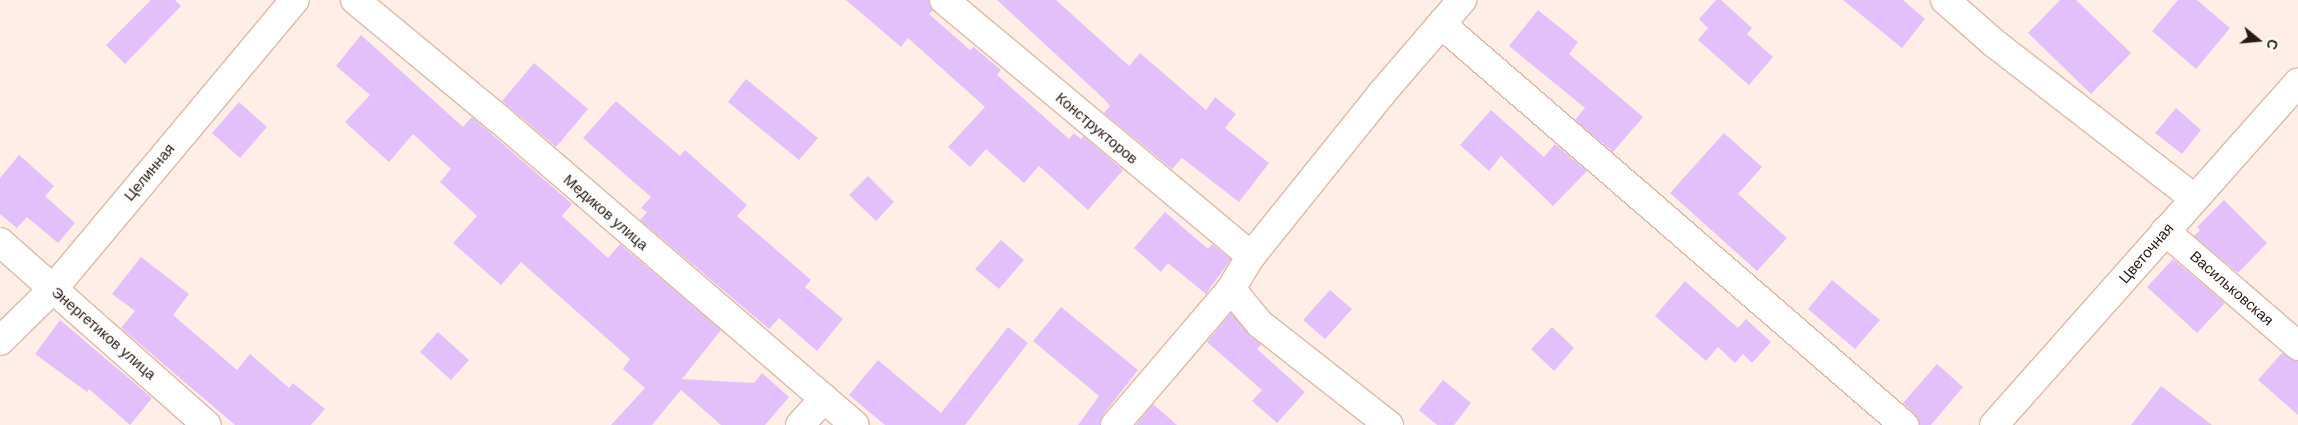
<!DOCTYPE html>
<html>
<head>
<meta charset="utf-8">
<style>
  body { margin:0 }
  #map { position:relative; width:2298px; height:425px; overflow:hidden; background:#feeee7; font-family:Helvetica,sans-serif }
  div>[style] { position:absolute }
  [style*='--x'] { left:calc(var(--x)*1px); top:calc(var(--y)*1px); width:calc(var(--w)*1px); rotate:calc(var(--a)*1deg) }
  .building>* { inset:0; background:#e3c0f9 }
  .roads { filter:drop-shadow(1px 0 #deb9a9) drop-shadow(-1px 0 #deb9a9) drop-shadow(0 1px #deb9a9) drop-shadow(0 -1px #deb9a9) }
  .street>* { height:28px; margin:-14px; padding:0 14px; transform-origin:14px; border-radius:14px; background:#fff }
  span { translate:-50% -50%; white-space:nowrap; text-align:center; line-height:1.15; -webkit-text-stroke:4px #fff; paint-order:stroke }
  .street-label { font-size:15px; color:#281a14 }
  .north { position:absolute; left:2233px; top:15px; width:50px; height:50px; -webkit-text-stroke:4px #fff; paint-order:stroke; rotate:107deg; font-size:14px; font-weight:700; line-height:20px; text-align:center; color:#281a14 }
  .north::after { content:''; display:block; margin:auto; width:18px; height:22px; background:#281a14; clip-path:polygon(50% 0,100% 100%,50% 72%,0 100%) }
</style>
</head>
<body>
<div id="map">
  <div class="building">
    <div style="clip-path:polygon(151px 0,175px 0,181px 6px,125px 64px,106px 45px)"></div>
    <div style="clip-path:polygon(846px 0,929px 0,933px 10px,929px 14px,970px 50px,974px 47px,1001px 70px,997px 75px,1069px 139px,1074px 133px,1081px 139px,1083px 136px,1123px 170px,1088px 210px,1039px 166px,1024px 183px,986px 149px,970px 167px,948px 147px,985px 107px,908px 38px,901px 47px)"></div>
    <div style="clip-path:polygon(997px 0,1056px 0,1129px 66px,1140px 53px,1206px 110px,1215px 97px,1236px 114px,1225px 128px,1269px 163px,1239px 202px,1182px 158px,1172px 169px,1104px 113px,1110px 106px,1104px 99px)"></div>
    <div style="clip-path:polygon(1716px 0,1721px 0,1752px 28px,1747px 34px,1773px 57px,1749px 85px,1698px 40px,1708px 28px,1699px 19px)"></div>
    <div style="clip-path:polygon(1843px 0,1903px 0,1925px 19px,1902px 48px)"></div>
    <div style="clip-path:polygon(2060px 0,2076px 0,2131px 53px,2091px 94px,2028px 33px)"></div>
    <div style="clip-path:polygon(2178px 0,2197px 0,2230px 28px,2196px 69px,2152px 31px)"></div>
    <div style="clip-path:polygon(1538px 10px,1578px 42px,1569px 54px,1643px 117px,1613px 152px,1575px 120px,1585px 108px,1509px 46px)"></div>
    <div style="clip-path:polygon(361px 35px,463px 127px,472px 117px,572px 204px,562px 216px,608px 258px,620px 244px,721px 330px,682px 379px,754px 383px,762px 373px,789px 397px,765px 425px,721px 425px,681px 390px,652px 425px,611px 425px,645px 388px,623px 369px,630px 359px,521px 262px,501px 285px,453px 243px,477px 216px,440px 182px,451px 169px,413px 134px,389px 162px,345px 122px,370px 95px,336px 66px)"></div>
    <div style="clip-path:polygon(534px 63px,588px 109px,556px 147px,502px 101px)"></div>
    <div style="clip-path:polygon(746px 79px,818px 138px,799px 160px,728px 102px)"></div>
    <div style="clip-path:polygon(616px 101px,680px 156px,685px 150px,747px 205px,737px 216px,811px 280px,805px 287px,843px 319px,817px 351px,779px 318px,769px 329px,640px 220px,647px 212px,641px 208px,651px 197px,583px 138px)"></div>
    <div style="clip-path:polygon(239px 102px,267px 127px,240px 158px,212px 133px)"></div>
    <div style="clip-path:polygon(2176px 108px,2201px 130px,2182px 154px,2155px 133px)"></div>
    <div style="clip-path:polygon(1491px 110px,1544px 157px,1555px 144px,1587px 171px,1553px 206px,1501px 156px,1489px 171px,1460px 145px)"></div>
    <div style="clip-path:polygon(1724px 133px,1762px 167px,1738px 194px,1787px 238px,1757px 271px,1670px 193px)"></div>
    <div style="clip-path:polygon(19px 155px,54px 186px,45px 196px,75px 223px,58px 243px,27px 217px,17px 228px,0 214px,0 178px)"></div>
    <div style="clip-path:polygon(868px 176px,894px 202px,876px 221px,849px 195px)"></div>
    <div style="clip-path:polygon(2224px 200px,2267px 243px,2238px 273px,2194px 236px,2200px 230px,2197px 227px)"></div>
    <div style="clip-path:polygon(1165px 212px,1208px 249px,1212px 244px,1231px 259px,1206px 294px,1168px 263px,1161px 272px,1134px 248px)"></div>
    <div style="clip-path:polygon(1001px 240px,1024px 260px,999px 289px,975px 269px)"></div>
    <div style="clip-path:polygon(141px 257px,189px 294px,173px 315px,237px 370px,250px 354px,289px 388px,293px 383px,325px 409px,311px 425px,235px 425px,121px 328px,135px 311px,112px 294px)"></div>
    <div style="clip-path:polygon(2173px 259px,2225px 303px,2197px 333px,2147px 287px)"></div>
    <div style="clip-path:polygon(1832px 280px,1880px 320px,1855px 349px,1808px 309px)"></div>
    <div style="clip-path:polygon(1685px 281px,1738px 328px,1746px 319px,1771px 342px,1752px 363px,1743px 354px,1735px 363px,1718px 347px,1706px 361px,1655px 316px)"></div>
    <div style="clip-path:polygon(1330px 290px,1352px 309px,1325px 339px,1303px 320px)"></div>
    <div style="clip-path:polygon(1061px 307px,1138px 370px,1103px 415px,1100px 425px,1078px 425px,1099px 396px,1033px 341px)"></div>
    <div style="clip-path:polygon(1231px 313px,1261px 345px,1257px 349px,1305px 392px,1277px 423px,1252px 401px,1262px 390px,1207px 342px)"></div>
    <div style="clip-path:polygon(60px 320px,152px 398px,130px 425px,89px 389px,87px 392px,35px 354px)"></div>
    <div style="clip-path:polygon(1008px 327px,1028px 343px,965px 425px,885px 425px,849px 395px,878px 360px,941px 413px)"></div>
    <div style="clip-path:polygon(1552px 327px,1574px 348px,1554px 371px,1531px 349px)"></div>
    <div style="clip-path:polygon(438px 332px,469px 360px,451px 380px,420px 352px)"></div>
    <div style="clip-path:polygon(2282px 353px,2298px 361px,2298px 415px,2258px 380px)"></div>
    <div style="clip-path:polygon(1937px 364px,1963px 387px,1931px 425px,1919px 425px,1915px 414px,1903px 403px)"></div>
    <div style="clip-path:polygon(1443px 380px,1471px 403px,1454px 425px,1437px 425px,1419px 410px)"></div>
    <div style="clip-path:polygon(2161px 386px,2212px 425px,2131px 425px)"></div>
    <div style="clip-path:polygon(1153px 404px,1177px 425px,1136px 425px)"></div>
  </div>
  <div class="roads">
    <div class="street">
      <div style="--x:355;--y:0;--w:187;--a:39.6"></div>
      <div style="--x:499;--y:119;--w:469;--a:40.7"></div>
      <div style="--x:944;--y:0;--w:400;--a:39.8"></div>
      <div style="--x:1945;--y:0;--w:65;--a:41.3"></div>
      <div style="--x:1994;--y:43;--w:253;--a:37.8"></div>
      <div style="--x:1441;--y:24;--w:613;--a:40.9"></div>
      <div style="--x:2165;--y:231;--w:176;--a:40.8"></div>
      <div style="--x:0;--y:242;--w:276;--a:41.5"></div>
      <div style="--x:1231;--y:289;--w:45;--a:50.4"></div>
      <div style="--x:1260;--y:324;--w:164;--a:38.1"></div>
      <div style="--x:0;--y:341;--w:74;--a:-44.5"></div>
      <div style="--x:53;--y:289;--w:377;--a:-50.1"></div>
      <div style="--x:800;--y:425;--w:36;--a:-48"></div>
      <div style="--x:1115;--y:425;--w:179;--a:-49.5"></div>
      <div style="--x:1231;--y:289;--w:39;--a:-59"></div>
      <div style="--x:1251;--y:256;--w:209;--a:-51.2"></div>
      <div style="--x:1382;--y:93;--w:123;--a:-49.3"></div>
      <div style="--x:1994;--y:425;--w:458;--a:-48.4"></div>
    </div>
  </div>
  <div class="street-label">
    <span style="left:1097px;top:128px;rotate:40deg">Конструкторов</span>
    <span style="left:149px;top:172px;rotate:-50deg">Целинная</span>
    <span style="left:606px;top:212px;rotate:41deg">Медиков улица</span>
    <span style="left:2146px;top:253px;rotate:-49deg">Цветочная</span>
    <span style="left:2232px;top:288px;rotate:41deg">Васильковская</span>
    <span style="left:104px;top:333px;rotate:41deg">Энергетиков улица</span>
  </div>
  <div class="north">С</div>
</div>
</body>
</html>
